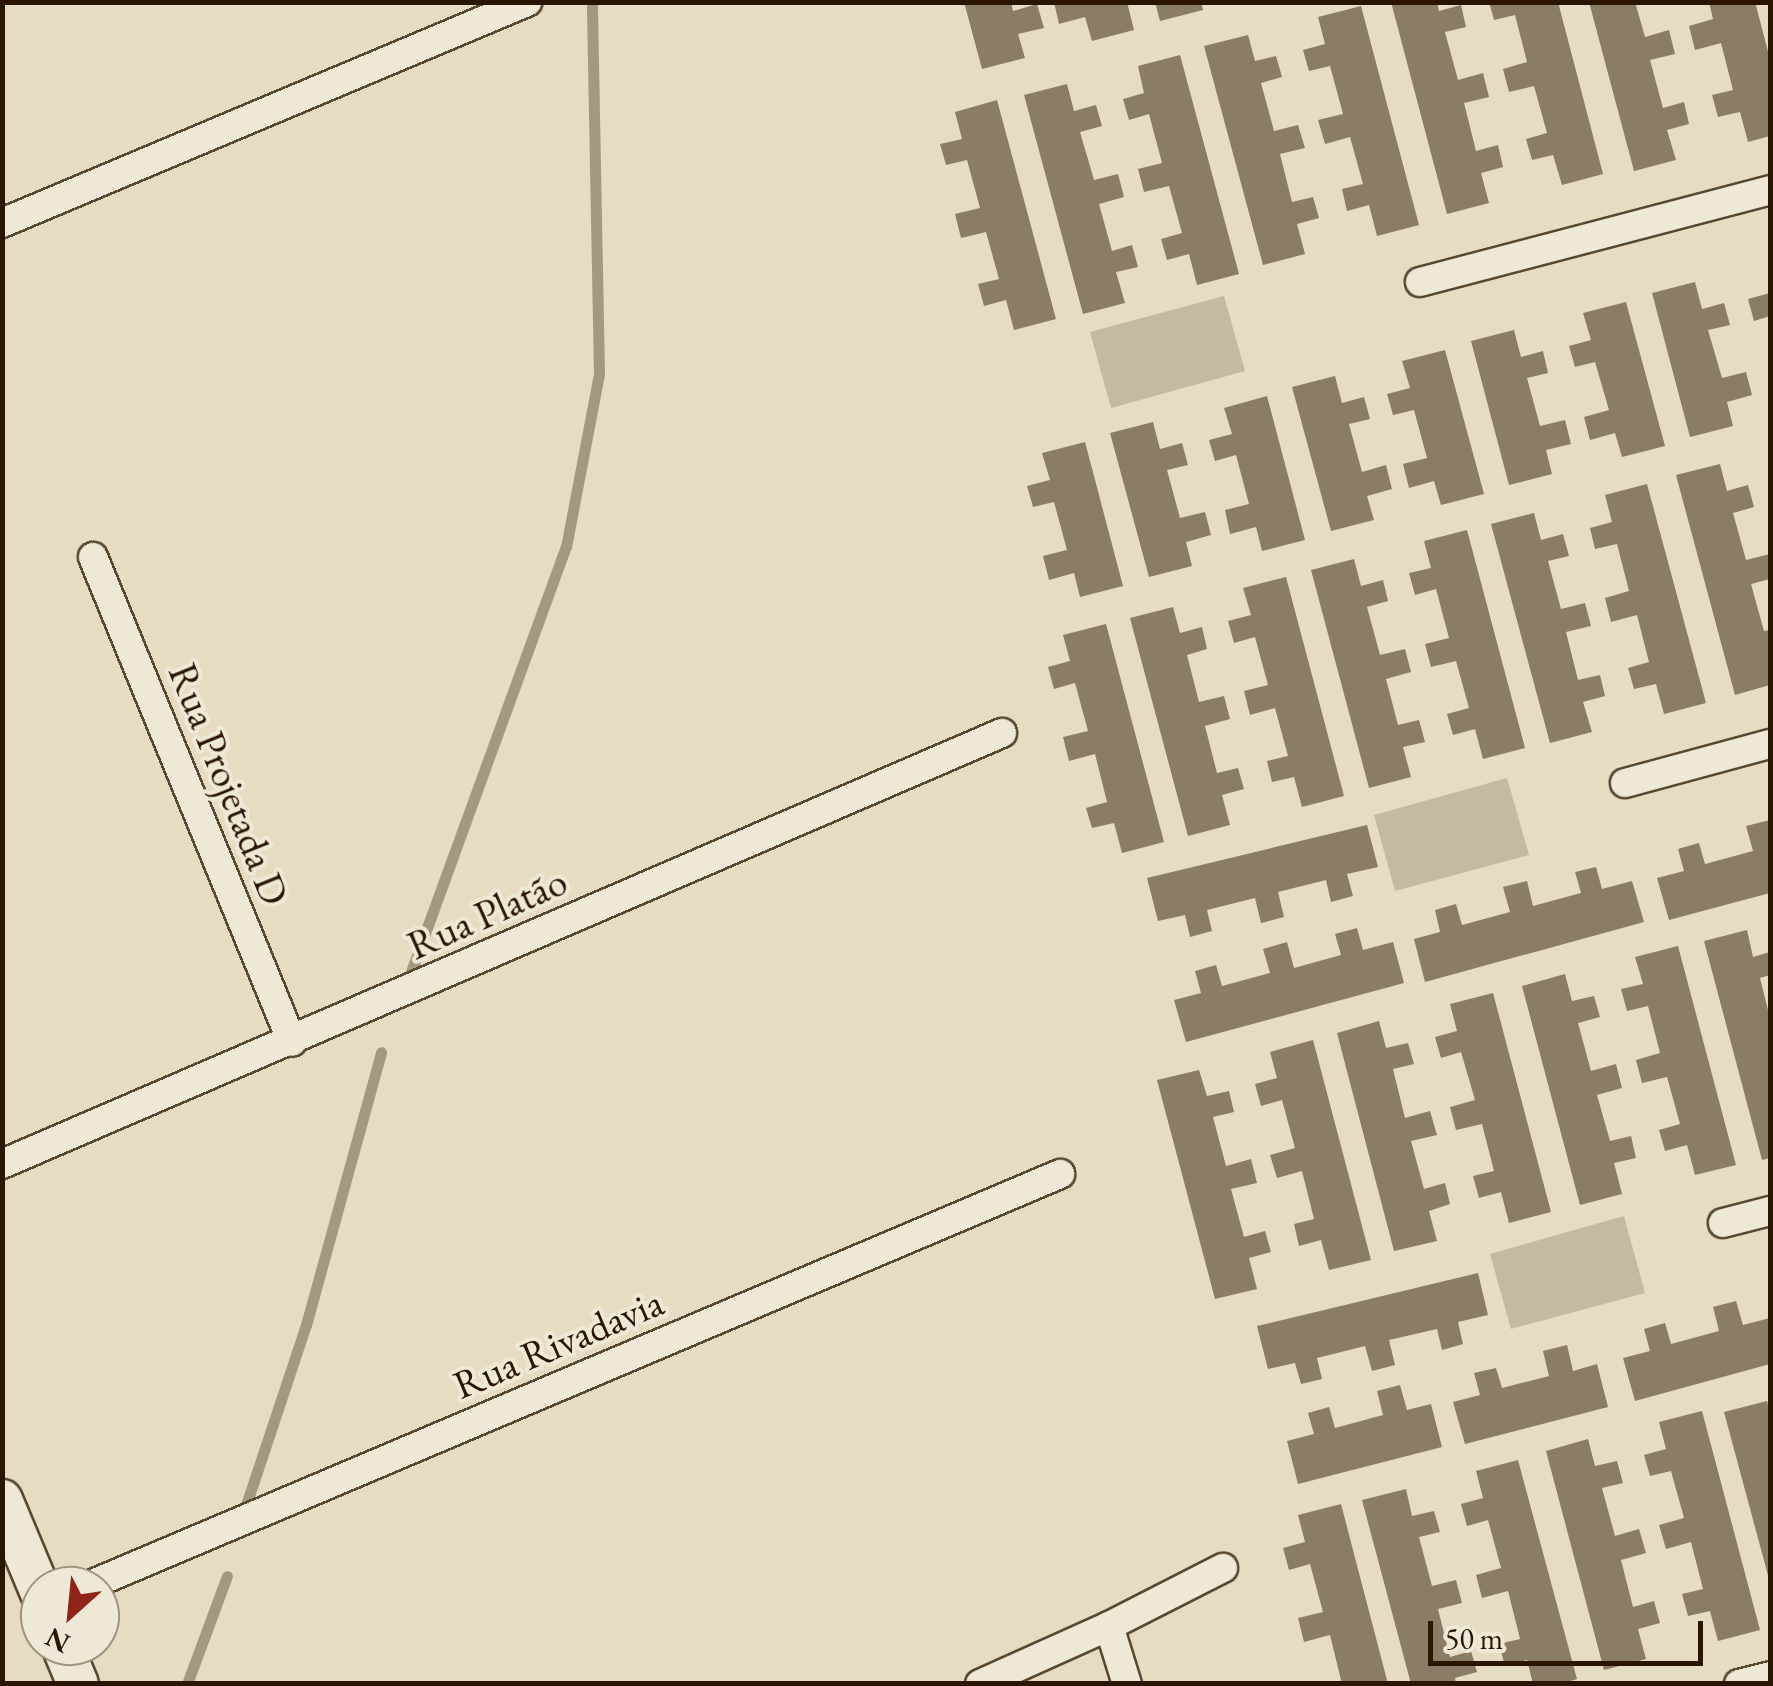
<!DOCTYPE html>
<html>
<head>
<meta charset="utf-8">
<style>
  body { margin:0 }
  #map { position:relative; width:1773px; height:1686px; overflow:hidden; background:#e5dcc1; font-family:"EB Garamond",serif }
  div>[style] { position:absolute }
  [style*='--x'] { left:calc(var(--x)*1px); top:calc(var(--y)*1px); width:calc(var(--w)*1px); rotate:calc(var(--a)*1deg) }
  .green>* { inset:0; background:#c5baa0 }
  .stream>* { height:11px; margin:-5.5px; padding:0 5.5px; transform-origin:5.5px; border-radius:5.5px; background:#a59880 }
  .building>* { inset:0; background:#8b7c65 }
  .roads { filter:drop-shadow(2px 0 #584731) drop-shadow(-2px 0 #584731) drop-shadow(0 2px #584731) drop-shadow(0 -2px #584731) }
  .street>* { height:28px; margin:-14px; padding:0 14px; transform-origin:14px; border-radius:14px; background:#eee8d7 }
  .secondary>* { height:40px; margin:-20px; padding:0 20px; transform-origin:20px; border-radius:20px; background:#eee8d7 }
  span { translate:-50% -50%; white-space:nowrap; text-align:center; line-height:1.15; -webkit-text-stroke:8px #eee8d7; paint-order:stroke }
  .street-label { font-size:40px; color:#291501 }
  .frame { position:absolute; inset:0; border:5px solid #291501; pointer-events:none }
  .north { position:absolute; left:20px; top:1566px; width:100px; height:100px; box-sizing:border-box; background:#eee8d7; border:2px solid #9f9481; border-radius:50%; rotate:207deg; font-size:28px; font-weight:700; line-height:40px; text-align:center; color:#291501 }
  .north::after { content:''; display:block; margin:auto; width:35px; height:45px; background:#8f2418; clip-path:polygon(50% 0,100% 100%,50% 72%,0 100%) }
  .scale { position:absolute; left:1428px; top:1621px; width:275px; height:45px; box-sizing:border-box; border:5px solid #291501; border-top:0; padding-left:12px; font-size:30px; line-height:35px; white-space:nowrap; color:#291501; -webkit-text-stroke:8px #eee8d7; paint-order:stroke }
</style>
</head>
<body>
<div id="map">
  <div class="green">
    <div style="clip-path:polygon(1224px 296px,1245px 371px,1111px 408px,1090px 332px)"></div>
    <div style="clip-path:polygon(1507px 778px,1529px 855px,1395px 891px,1374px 815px)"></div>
    <div style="clip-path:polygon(1624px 1216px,1645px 1293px,1511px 1329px,1490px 1254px)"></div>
  </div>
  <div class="stream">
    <div style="--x:408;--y:980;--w:461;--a:-70"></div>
    <div style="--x:566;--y:547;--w:176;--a:-79.2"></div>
    <div style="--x:599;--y:374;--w:372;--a:-91.1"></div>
    <div style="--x:245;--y:1508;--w:193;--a:-71.6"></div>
    <div style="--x:306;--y:1325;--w:283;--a:-74.6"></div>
    <div style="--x:187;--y:1684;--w:115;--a:-69.7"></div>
  </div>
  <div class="building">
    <div style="clip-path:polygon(964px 2px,1011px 2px,1013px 11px,1037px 4px,1044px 28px,1018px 34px,1025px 58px,982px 69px)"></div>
    <div style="clip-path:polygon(1054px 2px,1127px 2px,1134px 30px,1092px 41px,1085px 17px,1059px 24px)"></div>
    <div style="clip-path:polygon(1155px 2px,1201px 2px,1203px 10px,1160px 21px)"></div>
    <div style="clip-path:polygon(1391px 2px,1437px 2px,1439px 11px,1461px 5px,1466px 27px,1445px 32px,1458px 80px,1483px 73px,1489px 97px,1464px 103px,1476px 151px,1498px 145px,1503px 167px,1481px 173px,1489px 203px,1447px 214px)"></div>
    <div style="clip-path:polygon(1489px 2px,1558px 2px,1603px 174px,1562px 185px,1553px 155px,1532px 160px,1526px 139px,1547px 133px,1534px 86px,1509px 92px,1503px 69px,1527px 62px,1515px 15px,1494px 20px)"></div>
    <div style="clip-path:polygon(1589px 2px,1635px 2px,1645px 37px,1669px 30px,1675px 54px,1650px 60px,1663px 108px,1684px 102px,1689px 124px,1667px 130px,1676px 160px,1634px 171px)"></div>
    <div style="clip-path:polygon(1709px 2px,1755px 2px,1770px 59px,1770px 136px,1748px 142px,1740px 112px,1718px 117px,1712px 95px,1733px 90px,1721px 43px,1695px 50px,1689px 26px,1713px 19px)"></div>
    <div style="clip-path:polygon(1361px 6px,1419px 225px,1377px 236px,1369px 205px,1347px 211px,1342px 189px,1363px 184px,1350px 137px,1325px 144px,1318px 120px,1343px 114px,1330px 66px,1309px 71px,1303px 50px,1325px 44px,1318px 17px)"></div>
    <div style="clip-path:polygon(1248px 35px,1255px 61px,1276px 56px,1282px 77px,1261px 83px,1274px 131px,1298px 125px,1305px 148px,1280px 154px,1292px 202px,1313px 197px,1319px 218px,1297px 224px,1305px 254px,1263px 265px,1204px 46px)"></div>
    <div style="clip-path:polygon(1180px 55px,1239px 274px,1197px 285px,1189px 254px,1167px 260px,1161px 239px,1182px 233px,1169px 186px,1144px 192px,1138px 169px,1162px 163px,1149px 114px,1129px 120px,1123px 99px,1144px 93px,1138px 66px)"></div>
    <div style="clip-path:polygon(1067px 84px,1074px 111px,1096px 105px,1102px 126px,1080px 132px,1094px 180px,1118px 174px,1124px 197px,1099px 204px,1112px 251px,1132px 245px,1138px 267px,1116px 272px,1125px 303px,1083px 314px,1024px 95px)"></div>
    <div style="clip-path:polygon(997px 100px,1056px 319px,1014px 330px,1006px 300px,984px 306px,978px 284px,999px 279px,986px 232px,961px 238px,955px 214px,980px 208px,967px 160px,946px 165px,940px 144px,962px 139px,955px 112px)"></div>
    <div style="clip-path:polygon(1695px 282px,1702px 309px,1724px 303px,1730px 325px,1708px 330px,1722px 378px,1746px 372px,1752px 395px,1727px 402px,1733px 426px,1690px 437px,1652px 293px)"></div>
    <div style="clip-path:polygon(1770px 293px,1770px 316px,1754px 321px,1748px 299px)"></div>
    <div style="clip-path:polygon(1626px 302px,1665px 446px,1622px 457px,1615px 433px,1590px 440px,1584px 417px,1609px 410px,1595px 362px,1575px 367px,1569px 346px,1591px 340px,1583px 313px)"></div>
    <div style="clip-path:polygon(1514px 330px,1521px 357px,1543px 351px,1548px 373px,1527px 378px,1540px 426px,1565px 420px,1571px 444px,1546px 450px,1552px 474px,1509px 485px,1471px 341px)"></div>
    <div style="clip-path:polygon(1445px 350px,1484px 494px,1441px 505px,1434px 481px,1409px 488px,1403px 464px,1427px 458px,1414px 410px,1393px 415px,1387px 394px,1410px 388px,1402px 361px)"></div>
    <div style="clip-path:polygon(1335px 376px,1342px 403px,1364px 397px,1370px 419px,1349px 424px,1362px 472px,1386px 465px,1392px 489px,1367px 496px,1374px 520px,1331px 531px,1292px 387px)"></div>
    <div style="clip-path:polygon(1267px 396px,1305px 540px,1262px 551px,1256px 527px,1230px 534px,1225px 510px,1249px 504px,1236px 455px,1215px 461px,1209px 440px,1232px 434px,1224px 408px)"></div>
    <div style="clip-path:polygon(1153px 422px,1160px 449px,1182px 443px,1188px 465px,1167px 470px,1180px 518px,1205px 512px,1211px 535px,1186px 542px,1192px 566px,1149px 577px,1110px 433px)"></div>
    <div style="clip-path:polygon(1085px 442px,1123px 586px,1080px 597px,1074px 573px,1049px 580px,1043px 556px,1067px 550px,1054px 502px,1033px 507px,1027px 486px,1050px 480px,1042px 453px)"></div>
    <div style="clip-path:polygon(1720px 464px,1727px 491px,1748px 485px,1754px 507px,1733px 513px,1746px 560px,1770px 554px,1770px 579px,1751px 584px,1764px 631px,1770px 630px,1770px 685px,1735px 695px,1676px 475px)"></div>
    <div style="clip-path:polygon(1647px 484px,1706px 703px,1664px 714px,1656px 684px,1634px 689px,1628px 668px,1649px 662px,1637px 615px,1611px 622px,1605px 598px,1629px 591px,1617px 544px,1595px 549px,1590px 528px,1612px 522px,1605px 495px)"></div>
    <div style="clip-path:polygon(1534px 513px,1541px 540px,1563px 534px,1569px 556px,1548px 561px,1561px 609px,1585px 603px,1591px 626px,1566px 632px,1578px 680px,1600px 675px,1605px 696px,1583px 702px,1592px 732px,1550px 743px,1491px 524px)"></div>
    <div style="clip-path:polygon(1467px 530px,1525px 748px,1483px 759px,1475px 729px,1453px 735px,1447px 714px,1469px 708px,1456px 661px,1431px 667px,1425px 644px,1449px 638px,1436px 589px,1415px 595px,1409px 573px,1431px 568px,1424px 541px)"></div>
    <div style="clip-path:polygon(1354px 559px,1361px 586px,1383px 580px,1388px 601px,1367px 607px,1380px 655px,1405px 649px,1411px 672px,1386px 679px,1398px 725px,1419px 720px,1425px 742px,1403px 747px,1411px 777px,1369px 788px,1311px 570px)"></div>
    <div style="clip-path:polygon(1286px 577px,1344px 796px,1302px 807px,1294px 777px,1272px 782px,1267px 761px,1288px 756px,1275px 708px,1250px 715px,1244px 691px,1268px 685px,1255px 637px,1234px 643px,1228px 621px,1251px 615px,1243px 588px)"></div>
    <div style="clip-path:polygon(1173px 607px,1180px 633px,1202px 627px,1207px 649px,1187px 655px,1199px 702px,1224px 696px,1230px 719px,1205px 726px,1217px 773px,1238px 768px,1244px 789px,1222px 795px,1230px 825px,1188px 836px,1130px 618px)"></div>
    <div style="clip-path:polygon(1106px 624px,1164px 842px,1122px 853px,1114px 823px,1092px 828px,1086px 808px,1107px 802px,1095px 754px,1069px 761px,1063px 737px,1088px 731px,1075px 683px,1054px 689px,1048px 667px,1070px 661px,1063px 635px)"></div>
    <div style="clip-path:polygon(1770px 820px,1770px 893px,1669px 920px,1657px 878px,1684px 871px,1678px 849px,1699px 843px,1705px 864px,1753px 851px,1746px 826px)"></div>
    <div style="clip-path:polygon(1367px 825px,1378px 867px,1347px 874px,1353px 896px,1331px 902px,1326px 880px,1278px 892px,1284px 917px,1261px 923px,1255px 898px,1207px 910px,1212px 931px,1190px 937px,1185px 915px,1158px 921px,1147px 878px)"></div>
    <div style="clip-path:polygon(1596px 867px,1602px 889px,1632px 881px,1644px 922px,1425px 982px,1414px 939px,1440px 932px,1435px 910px,1456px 904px,1462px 925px,1510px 912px,1503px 887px,1527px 881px,1533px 906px,1581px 893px,1575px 872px)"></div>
    <div style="clip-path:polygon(1357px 928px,1363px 950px,1393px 942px,1404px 983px,1186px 1042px,1174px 1000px,1201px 993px,1195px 971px,1216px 965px,1222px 986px,1270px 973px,1263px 949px,1287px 942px,1294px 968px,1341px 955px,1335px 934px)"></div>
    <div style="clip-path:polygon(1747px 930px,1753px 957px,1770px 952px,1770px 975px,1760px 978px,1770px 1018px,1770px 1158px,1762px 1160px,1704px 941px)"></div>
    <div style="clip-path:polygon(1678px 946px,1736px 1165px,1695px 1175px,1687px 1145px,1665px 1151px,1659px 1130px,1680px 1124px,1667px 1077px,1642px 1083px,1636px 1060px,1660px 1053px,1648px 1006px,1627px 1011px,1621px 989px,1643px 984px,1635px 957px)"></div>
    <div style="clip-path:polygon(1565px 974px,1572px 1001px,1594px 996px,1600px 1017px,1578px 1023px,1591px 1071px,1616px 1064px,1622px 1088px,1597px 1095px,1610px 1141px,1631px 1136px,1636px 1158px,1614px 1163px,1622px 1194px,1580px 1205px,1522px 986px)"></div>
    <div style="clip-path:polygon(1493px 993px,1551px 1212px,1509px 1223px,1501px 1192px,1479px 1198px,1473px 1176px,1494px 1171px,1482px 1124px,1456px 1130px,1450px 1107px,1475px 1100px,1461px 1052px,1441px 1058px,1435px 1037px,1457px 1031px,1450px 1004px)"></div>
    <div style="clip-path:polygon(1379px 1021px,1386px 1048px,1408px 1043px,1414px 1064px,1393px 1069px,1405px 1118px,1430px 1111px,1437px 1135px,1411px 1141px,1424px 1189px,1445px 1183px,1450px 1204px,1429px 1211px,1437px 1241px,1394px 1251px,1337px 1033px)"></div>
    <div style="clip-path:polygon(1313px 1040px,1371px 1260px,1329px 1270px,1321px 1240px,1299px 1246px,1294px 1224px,1314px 1219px,1302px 1171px,1277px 1178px,1270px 1155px,1295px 1148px,1282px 1100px,1261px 1106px,1255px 1084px,1277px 1078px,1270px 1052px)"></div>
    <div style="clip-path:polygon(1199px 1070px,1207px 1096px,1229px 1091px,1234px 1112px,1213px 1117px,1226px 1166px,1251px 1159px,1257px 1183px,1231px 1189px,1244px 1237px,1265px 1231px,1271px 1252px,1249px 1258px,1257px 1289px,1215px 1299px,1157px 1080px)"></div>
    <div style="clip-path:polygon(1478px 1273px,1488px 1315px,1458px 1322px,1463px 1344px,1442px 1350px,1437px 1329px,1389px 1340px,1395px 1365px,1372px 1371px,1365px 1346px,1317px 1358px,1322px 1379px,1301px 1384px,1295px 1363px,1268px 1369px,1257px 1326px)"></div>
    <div style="clip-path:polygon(1736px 1301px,1743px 1325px,1770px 1318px,1770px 1364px,1635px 1401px,1623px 1358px,1650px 1351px,1644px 1329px,1665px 1323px,1671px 1344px,1719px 1331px,1713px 1307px)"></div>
    <div style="clip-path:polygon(1567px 1345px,1573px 1371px,1597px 1364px,1608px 1407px,1465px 1444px,1453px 1402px,1480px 1395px,1474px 1373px,1496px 1368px,1502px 1388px,1549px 1376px,1543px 1351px)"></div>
    <div style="clip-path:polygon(1400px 1385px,1407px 1410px,1431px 1404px,1442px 1447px,1298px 1484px,1287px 1441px,1314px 1434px,1308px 1413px,1329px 1407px,1335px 1428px,1383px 1415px,1377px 1391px)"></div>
    <div style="clip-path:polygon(1767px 1401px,1770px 1414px,1769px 1579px,1724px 1412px)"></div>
    <div style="clip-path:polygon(1702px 1411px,1760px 1630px,1718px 1641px,1710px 1611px,1688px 1616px,1682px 1594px,1703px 1589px,1691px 1542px,1666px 1549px,1659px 1525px,1684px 1518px,1671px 1471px,1650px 1476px,1644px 1455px,1666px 1449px,1659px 1422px)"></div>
    <div style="clip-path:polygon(1588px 1439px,1595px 1466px,1617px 1461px,1623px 1483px,1602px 1488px,1615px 1536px,1639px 1529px,1646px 1553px,1621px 1560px,1633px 1607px,1654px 1601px,1660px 1623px,1638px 1629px,1646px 1659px,1604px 1670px,1546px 1451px)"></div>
    <div style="clip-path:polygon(1518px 1460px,1577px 1679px,1561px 1684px,1533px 1684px,1527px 1660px,1505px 1666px,1499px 1644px,1520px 1639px,1508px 1591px,1482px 1598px,1476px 1575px,1501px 1568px,1488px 1520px,1467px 1526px,1461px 1504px,1483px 1498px,1476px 1471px)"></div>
    <div style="clip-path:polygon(1406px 1489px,1412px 1516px,1434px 1511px,1440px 1532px,1419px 1537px,1432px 1586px,1456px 1580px,1462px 1603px,1438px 1609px,1450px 1657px,1471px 1651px,1477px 1672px,1455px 1678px,1456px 1684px,1411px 1684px,1362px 1500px)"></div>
    <div style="clip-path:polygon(1341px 1504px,1388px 1684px,1342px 1684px,1330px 1635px,1304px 1642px,1298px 1618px,1323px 1612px,1310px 1564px,1289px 1570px,1283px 1548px,1305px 1542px,1298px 1515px)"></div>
  </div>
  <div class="roads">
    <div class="street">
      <div style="--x:2;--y:223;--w:570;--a:-22.83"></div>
      <div style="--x:1420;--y:282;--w:362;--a:-14.7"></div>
      <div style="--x:93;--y:557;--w:524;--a:67.69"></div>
      <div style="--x:1625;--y:783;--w:150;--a:-15.1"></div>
      <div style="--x:2;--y:1164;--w:1089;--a:-23.32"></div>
      <div style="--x:1723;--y:1223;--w:49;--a:-14.3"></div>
      <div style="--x:88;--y:1586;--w:1056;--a:-22.97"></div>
      <div style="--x:1109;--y:1626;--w:61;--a:72.8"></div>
      <div style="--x:980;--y:1684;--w:141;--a:-24.2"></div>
      <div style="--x:1109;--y:1626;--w:128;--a:-27"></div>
      <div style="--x:1739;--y:1684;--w:32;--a:-14"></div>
    </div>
    <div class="secondary">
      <div style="--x:2;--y:1500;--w:99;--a:67.3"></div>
      <div style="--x:62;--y:1646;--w:41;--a:67.2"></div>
    </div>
  </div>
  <div class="street-label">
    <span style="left:229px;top:784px;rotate:68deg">Rua Projetada D</span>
    <span style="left:487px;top:913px;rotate:-24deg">Rua Platão</span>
    <span style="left:558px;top:1343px;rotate:-23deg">Rua Rivadavia</span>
  </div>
  <div class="frame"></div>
  <div class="north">N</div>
  <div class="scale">50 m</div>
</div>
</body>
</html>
